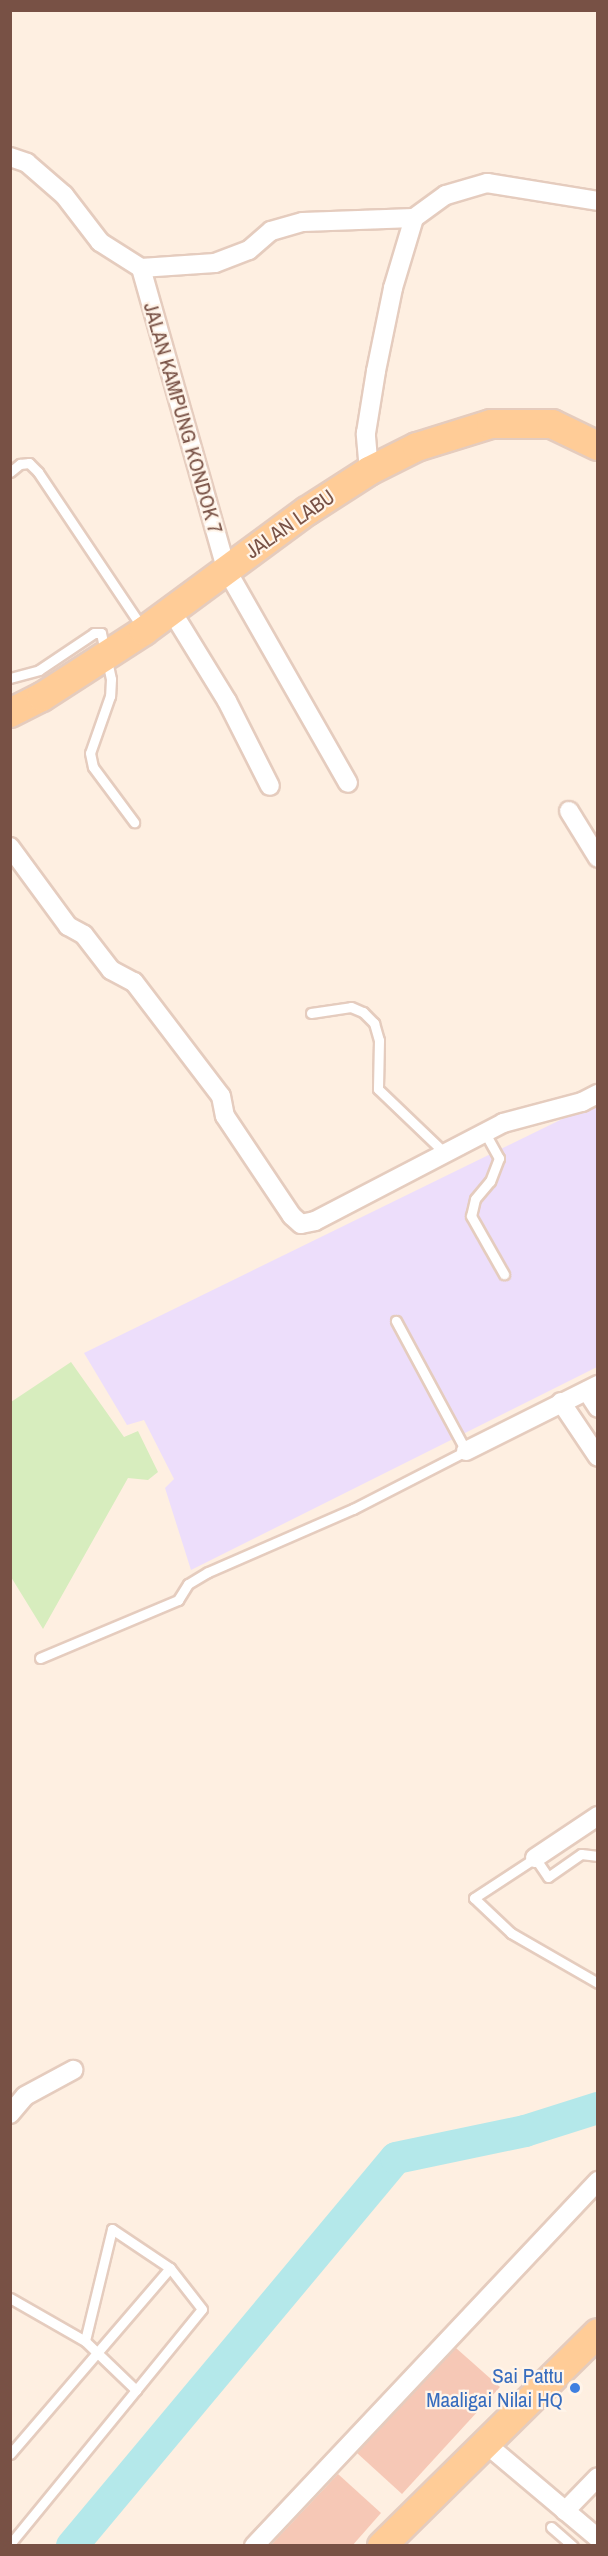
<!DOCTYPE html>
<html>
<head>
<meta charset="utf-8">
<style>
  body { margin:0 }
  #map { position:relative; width:608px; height:2556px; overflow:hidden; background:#feefe1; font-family:"Archivo Narrow",sans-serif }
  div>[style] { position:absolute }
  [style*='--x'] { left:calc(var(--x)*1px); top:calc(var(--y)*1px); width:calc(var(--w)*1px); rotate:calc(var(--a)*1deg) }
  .education>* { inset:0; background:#eddefb }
  .green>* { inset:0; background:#d7edbe }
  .river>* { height:32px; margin:-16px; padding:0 16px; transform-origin:16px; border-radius:16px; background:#b4e8ea }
  .building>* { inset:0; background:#f6c8b6 }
  .roads { filter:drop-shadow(2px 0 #e5ccbe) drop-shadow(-2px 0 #e5ccbe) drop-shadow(0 2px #e5ccbe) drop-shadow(0 -2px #e5ccbe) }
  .lane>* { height:9px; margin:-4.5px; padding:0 4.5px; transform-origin:4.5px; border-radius:4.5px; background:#fff }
  .street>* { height:18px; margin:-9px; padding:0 9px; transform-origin:9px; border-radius:9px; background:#fff }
  .primary>* { height:28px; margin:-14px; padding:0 14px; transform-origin:14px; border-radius:14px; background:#ffcc97 }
  .dots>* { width:16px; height:16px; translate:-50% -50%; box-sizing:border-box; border:3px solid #fff4e9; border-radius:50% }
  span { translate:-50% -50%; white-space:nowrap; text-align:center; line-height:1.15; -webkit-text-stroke:4.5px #fff4e9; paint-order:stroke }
  .street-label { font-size:21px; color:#785145 }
  .shop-label { font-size:21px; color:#366cbe }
  .right { translate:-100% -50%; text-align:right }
  .frame { position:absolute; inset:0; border:12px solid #785145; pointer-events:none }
</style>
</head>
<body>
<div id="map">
  <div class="education">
    <div style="clip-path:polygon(597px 1102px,597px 1367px,191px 1570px,165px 1488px,174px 1479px,144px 1420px,127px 1425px,84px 1353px)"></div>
  </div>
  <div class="green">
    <div style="clip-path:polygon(71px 1362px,124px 1437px,138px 1431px,158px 1472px,148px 1480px,128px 1478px,43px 1629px,11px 1577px,11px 1402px)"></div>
  </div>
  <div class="river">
    <div style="--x:72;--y:2546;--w:505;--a:-50.14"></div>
    <div style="--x:396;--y:2158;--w:132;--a:-11.8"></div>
    <div style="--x:525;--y:2131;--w:77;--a:-17.5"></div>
  </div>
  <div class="building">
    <div style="clip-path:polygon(456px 2348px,500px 2387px,402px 2494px,357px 2453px)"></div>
    <div style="clip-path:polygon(338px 2474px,381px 2513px,352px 2546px,270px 2546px)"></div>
  </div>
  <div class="roads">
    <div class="lane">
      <div style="--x:10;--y:472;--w:13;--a:-39"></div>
      <div style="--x:20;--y:464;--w:9;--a:-6"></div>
      <div style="--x:29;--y:463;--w:13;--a:45"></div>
      <div style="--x:38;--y:472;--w:189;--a:56.2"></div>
      <div style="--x:10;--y:678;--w:30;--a:-15"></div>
      <div style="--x:39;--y:670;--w:66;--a:-33.9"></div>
      <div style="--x:94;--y:633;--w:7;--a:0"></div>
      <div style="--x:101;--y:633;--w:47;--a:77.7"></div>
      <div style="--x:111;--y:679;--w:17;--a:93"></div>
      <div style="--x:110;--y:696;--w:60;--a:109.3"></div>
      <div style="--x:90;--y:753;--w:14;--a:78"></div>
      <div style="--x:93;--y:767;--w:69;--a:53.3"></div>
      <div style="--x:311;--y:1013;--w:40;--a:-8.5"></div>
      <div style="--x:351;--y:1007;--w:13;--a:23"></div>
      <div style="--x:363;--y:1012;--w:16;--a:45"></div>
      <div style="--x:374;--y:1023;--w:18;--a:74"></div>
      <div style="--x:379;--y:1040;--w:49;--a:91.2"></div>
      <div style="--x:378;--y:1089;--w:95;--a:43.7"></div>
      <div style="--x:485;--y:1133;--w:29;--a:61"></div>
      <div style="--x:499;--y:1158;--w:25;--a:111"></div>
      <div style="--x:490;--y:1181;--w:23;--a:130"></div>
      <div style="--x:475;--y:1199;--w:17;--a:103"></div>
      <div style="--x:471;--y:1216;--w:67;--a:60.4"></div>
      <div style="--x:40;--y:1658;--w:150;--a:-22.8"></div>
      <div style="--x:178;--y:1600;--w:19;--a:-58"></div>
      <div style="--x:188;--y:1584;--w:23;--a:-31"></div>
      <div style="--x:208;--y:1572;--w:158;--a:-23.5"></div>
      <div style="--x:353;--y:1509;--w:127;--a:-27.2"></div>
      <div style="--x:466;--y:1451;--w:148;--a:-118.3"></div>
      <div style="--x:598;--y:1856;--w:17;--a:-173"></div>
      <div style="--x:581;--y:1854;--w:40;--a:145.1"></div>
      <div style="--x:548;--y:1877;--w:23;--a:-124"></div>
      <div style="--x:535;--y:1858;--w:73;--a:146.7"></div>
      <div style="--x:474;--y:1898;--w:51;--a:43.4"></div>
      <div style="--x:511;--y:1933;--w:100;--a:29.9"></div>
      <div style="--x:10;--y:2298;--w:86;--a:29.8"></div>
      <div style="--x:10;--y:2454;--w:245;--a:-49.3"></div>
      <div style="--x:551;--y:2527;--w:29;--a:41"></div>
      <div style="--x:10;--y:2544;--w:199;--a:-50.7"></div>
      <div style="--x:136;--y:2390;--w:104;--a:-50.8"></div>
      <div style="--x:202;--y:2309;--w:52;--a:-128"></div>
      <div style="--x:170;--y:2268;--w:70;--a:-146.1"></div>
      <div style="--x:112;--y:2229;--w:115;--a:103.6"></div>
      <div style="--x:85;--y:2341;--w:71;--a:43.9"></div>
    </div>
    <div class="street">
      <div style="--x:10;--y:157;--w:18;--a:19"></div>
      <div style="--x:27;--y:163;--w:49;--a:40.9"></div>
      <div style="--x:64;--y:195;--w:59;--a:52.5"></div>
      <div style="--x:100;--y:242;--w:49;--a:32.4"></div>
      <div style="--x:141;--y:268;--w:313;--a:74.2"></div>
      <div style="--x:226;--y:569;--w:246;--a:60.3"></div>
      <div style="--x:141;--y:268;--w:74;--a:-3.9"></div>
      <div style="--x:215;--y:263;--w:36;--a:-21"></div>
      <div style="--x:249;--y:250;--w:29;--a:-41"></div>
      <div style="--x:271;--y:231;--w:33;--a:-16"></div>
      <div style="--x:303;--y:222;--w:111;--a:-2.1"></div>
      <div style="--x:414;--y:218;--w:39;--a:-36"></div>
      <div style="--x:446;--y:195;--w:43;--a:-16.3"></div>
      <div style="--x:487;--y:183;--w:112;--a:9.2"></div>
      <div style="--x:369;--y:471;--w:38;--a:-95"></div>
      <div style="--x:366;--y:433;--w:63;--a:-80.8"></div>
      <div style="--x:376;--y:371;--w:85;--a:-78.4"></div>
      <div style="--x:393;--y:288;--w:73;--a:-73.3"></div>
      <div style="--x:171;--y:610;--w:107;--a:58.4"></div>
      <div style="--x:227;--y:701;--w:95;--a:63.2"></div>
      <div style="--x:569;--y:811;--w:55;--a:58.3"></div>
      <div style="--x:10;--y:847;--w:98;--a:53.7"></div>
      <div style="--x:68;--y:926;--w:18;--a:29"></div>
      <div style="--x:84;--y:935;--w:44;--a:52.4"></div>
      <div style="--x:111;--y:970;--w:26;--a:28"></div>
      <div style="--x:134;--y:982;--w:143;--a:52.7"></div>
      <div style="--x:221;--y:1096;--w:20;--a:79"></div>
      <div style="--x:225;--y:1116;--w:120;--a:56.2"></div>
      <div style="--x:292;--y:1216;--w:12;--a:42"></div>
      <div style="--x:301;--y:1224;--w:14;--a:-12"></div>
      <div style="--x:315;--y:1221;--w:212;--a:-27.5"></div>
      <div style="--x:503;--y:1123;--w:82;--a:-14.9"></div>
      <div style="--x:582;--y:1102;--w:18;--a:-27"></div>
      <div style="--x:587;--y:1391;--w:20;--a:57"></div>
      <div style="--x:561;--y:1402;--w:66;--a:56.1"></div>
      <div style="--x:466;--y:1451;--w:148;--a:-26.6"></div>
      <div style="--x:535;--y:1858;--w:76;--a:-33.7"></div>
      <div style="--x:10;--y:2114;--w:23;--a:-50"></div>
      <div style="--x:25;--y:2096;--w:55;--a:-28.4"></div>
      <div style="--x:485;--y:2443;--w:148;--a:40.1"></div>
      <div style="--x:565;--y:2511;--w:47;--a:-45.9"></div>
      <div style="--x:254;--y:2546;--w:502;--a:-46.7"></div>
    </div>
    <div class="primary">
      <div style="--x:10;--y:713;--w:36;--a:-27"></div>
      <div style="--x:42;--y:697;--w:121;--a:-32.9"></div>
      <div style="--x:144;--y:631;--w:202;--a:-36.4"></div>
      <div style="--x:307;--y:511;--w:74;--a:-32.8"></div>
      <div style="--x:369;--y:471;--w:54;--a:-26.6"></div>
      <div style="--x:417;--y:447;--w:77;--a:-17.3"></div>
      <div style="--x:491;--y:424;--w:61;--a:0"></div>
      <div style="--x:552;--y:424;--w:51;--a:25.6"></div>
      <div style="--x:382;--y:2546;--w:303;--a:-44.6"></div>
    </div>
  </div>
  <div class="dots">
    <div style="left:575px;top:2388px;background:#3f7fe0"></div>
  </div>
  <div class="street-label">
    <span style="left:183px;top:418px;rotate:74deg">JALAN KAMPUNG KONDOK 7</span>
    <span style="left:290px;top:524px;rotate:-35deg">JALAN LABU</span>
  </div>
  <div class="shop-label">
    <span class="right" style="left:563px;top:2388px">Sai Pattu<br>Maaligai Nilai HQ</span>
  </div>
  <div class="frame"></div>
</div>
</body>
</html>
